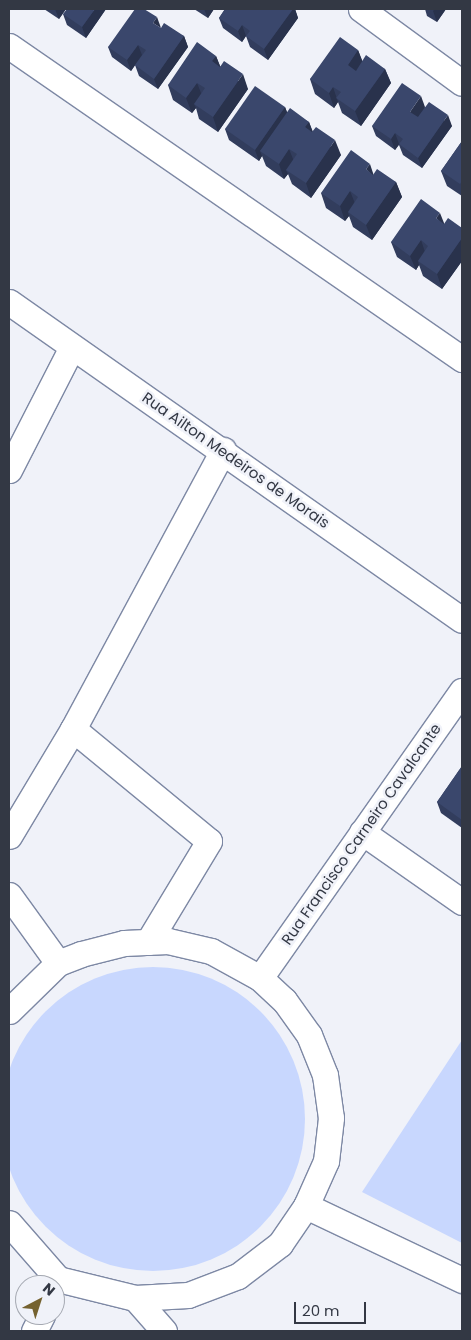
<!DOCTYPE html>
<html>
<head>
<meta charset="utf-8">
<style>
  body { margin:0 }
  #map { position:relative; width:471px; height:1340px; overflow:hidden; background:#f0f2f9; font-family:Poppins,sans-serif }
  div>[style] { position:absolute }
  [style*='--x'] { left:calc(var(--x)*1px); top:calc(var(--y)*1px); width:calc(var(--w)*1px); rotate:calc(var(--a)*1deg) }
  .green>* { inset:0; background:#c8d7fe }
  .round { border-radius:50% }
  .roads { filter:drop-shadow(1px 0 #7d88a4) drop-shadow(-1px 0 #7d88a4) drop-shadow(0 1px #7d88a4) drop-shadow(0 -1px #7d88a4) }
  .minor>* { height:25px; margin:-12.5px; padding:0 12.5px; transform-origin:12.5px; border-radius:12.5px; background:#fff }
  .wall>* { inset:0; background:#323d5d }
  .shaded-wall>* { inset:0; background:#29324c }
  .building>* { inset:0; background:#3a476c }
  span { translate:-50% -50%; white-space:nowrap; text-align:center; line-height:1.15; -webkit-text-stroke:5px #f0f2f9; paint-order:stroke }
  .street-label { font-size:15px; color:#333844 }
  .frame { position:absolute; inset:0; border:10px solid #333844; pointer-events:none }
  .north { position:absolute; left:15px; top:1275px; width:50px; height:50px; box-sizing:border-box; background:#f0f2f9; border:1px solid #a4a8b1; border-radius:50%; rotate:40deg; font-size:14px; font-weight:700; line-height:20px; text-align:center; color:#333844 }
  .north::after { content:''; display:block; margin:auto; width:18px; height:22px; background:#756230; clip-path:polygon(50% 0,100% 100%,50% 72%,0 100%) }
  .scale { position:absolute; left:294px; top:1302px; width:72px; height:22px; box-sizing:border-box; border:2px solid #333844; border-top:0; padding-left:6px; font-size:15px; line-height:18px; white-space:nowrap; color:#333844; -webkit-text-stroke:4px #f0f2f9; paint-order:stroke }
</style>
</head>
<body>
<div id="map">
  <div class="green">
    <div class="round" style="left:1px;top:967px;width:304px;height:304px"></div>
    <div style="clip-path:polygon(462px 1040px,462px 1243px,362px 1192px)"></div>
  </div>
  <div class="roads">
    <div class="minor">
      <div style="--x:361;--y:9;--w:125;--a:36.2"></div>
      <div style="--x:9;--y:46;--w:551;--a:34.64"></div>
      <div style="--x:9;--y:302;--w:553;--a:35.07"></div>
      <div style="--x:9;--y:470;--w:138;--a:-62.9"></div>
      <div style="--x:73;--y:729;--w:176;--a:39.5"></div>
      <div style="--x:209;--y:841;--w:118;--a:121.1"></div>
      <div style="--x:362;--y:832;--w:122;--a:35"></div>
      <div style="--x:9;--y:836;--w:125;--a:-59.1"></div>
      <div style="--x:73;--y:729;--w:317;--a:-61.7"></div>
      <div style="--x:9;--y:895;--w:84;--a:54.2"></div>
      <div style="--x:260;--y:978;--w:351;--a:-54.9"></div>
      <div style="--x:9;--y:1011;--w:69;--a:-44.4"></div>
      <div style="--x:58;--y:963;--w:25;--a:-21"></div>
      <div style="--x:81;--y:954;--w:44;--a:-14.3"></div>
      <div style="--x:124;--y:943;--w:44;--a:-2.6"></div>
      <div style="--x:168;--y:941;--w:44;--a:13.1"></div>
      <div style="--x:211;--y:951;--w:56;--a:28.9"></div>
      <div style="--x:260;--y:978;--w:33;--a:43"></div>
      <div style="--x:284;--y:1000;--w:43;--a:54.5"></div>
      <div style="--x:309;--y:1035;--w:43;--a:68.2"></div>
      <div style="--x:325;--y:1075;--w:43;--a:82.1"></div>
      <div style="--x:331;--y:1118;--w:43;--a:96.6"></div>
      <div style="--x:326;--y:1161;--w:49;--a:114"></div>
      <div style="--x:306;--y:1206;--w:46;--a:124.4"></div>
      <div style="--x:280;--y:1244;--w:53;--a:142.7"></div>
      <div style="--x:238;--y:1276;--w:53;--a:159.2"></div>
      <div style="--x:188;--y:1295;--w:53;--a:176.8"></div>
      <div style="--x:135;--y:1298;--w:79;--a:-166.1"></div>
      <div style="--x:58;--y:1279;--w:74;--a:-131.2"></div>
      <div style="--x:306;--y:1206;--w:173;--a:25.4"></div>
      <div style="--x:135;--y:1298;--w:44;--a:48.7"></div>
      <div style="--x:34;--y:1331;--w:18;--a:-63"></div>
    </div>
  </div>
  <div class="wall">
    <div style="clip-path:polygon(44px 9px,66px 9px,59px 19px)"></div>
    <div style="clip-path:polygon(106px 9px,86px 38px,67px 25px,63px 14px)"></div>
    <div style="clip-path:polygon(194px 9px,214px 9px,208px 18px)"></div>
    <div style="clip-path:polygon(225px 9px,295px 9px,298px 18px,268px 60px,250px 47px,246px 36px,242px 42px,223px 28px,219px 18px)"></div>
    <div style="clip-path:polygon(425px 9px,446px 9px,437px 22px,427px 16px)"></div>
    <div style="clip-path:polygon(161px 28px,184px 36px,188px 47px,158px 89px,139px 76px,135px 65px,142px 55px,131px 71px,112px 57px,108px 47px)"></div>
    <div style="clip-path:polygon(358px 50px,362px 61px,385px 69px,391px 83px,361px 126px,342px 113px,338px 102px,334px 108px,315px 94px,310px 79px)"></div>
    <div style="clip-path:polygon(216px 56px,220px 66px,248px 89px,218px 132px,199px 119px,196px 108px,192px 113px,173px 100px,168px 85px)"></div>
    <div style="clip-path:polygon(285px 107px,287px 112px,309px 122px,313px 132px,341px 155px,311px 198px,292px 184px,288px 174px,284px 179px,266px 166px,262px 156px,259px 161px,229px 140px,225px 129px)"></div>
    <div style="clip-path:polygon(425px 107px,452px 126px,422px 168px,403px 155px,399px 145px,395px 150px,376px 136px,372px 126px)"></div>
    <div style="clip-path:polygon(462px 141px,462px 196px,447px 186px,441px 171px)"></div>
    <div style="clip-path:polygon(374px 175px,396px 182px,402px 197px,372px 240px,353px 227px,349px 216px,345px 221px,326px 208px,321px 193px)"></div>
    <div style="clip-path:polygon(444px 224px,462px 228px,462px 261px,442px 289px,423px 276px,419px 265px,416px 270px,397px 257px,391px 242px)"></div>
    <div style="clip-path:polygon(462px 766px,462px 828px,441px 813px,437px 802px)"></div>
  </div>
  <div class="shaded-wall">
    <div style="clip-path:polygon(55px 9px,66px 9px,59px 19px)"></div>
    <div style="clip-path:polygon(95px 9px,106px 9px,86px 38px,82px 27px)"></div>
    <div style="clip-path:polygon(204px 9px,214px 9px,208px 18px)"></div>
    <div style="clip-path:polygon(293px 9px,295px 9px,298px 18px,268px 60px,264px 49px)"></div>
    <div style="clip-path:polygon(435px 9px,446px 9px,437px 22px,433px 11px)"></div>
    <div style="clip-path:polygon(157px 17px,161px 28px,153px 23px)"></div>
    <div style="clip-path:polygon(242px 25px,246px 36px,242px 42px,238px 31px)"></div>
    <div style="clip-path:polygon(184px 36px,188px 47px,158px 89px,154px 79px)"></div>
    <div style="clip-path:polygon(138px 45px,142px 55px,131px 71px,127px 60px)"></div>
    <div style="clip-path:polygon(358px 50px,364px 65px,353px 80px,348px 65px)"></div>
    <div style="clip-path:polygon(216px 56px,222px 71px,212px 61px)"></div>
    <div style="clip-path:polygon(385px 69px,391px 83px,361px 126px,355px 111px)"></div>
    <div style="clip-path:polygon(243px 74px,248px 89px,218px 132px,213px 117px)"></div>
    <div style="clip-path:polygon(197px 83px,203px 98px,194px 104px,196px 108px,192px 113px,186px 98px)"></div>
    <div style="clip-path:polygon(333px 87px,338px 102px,334px 108px,329px 93px)"></div>
    <div style="clip-path:polygon(421px 96px,425px 107px,414px 123px,410px 112px)"></div>
    <div style="clip-path:polygon(285px 107px,289px 118px,260px 151px,262px 156px,259px 161px,255px 150px)"></div>
    <div style="clip-path:polygon(448px 115px,452px 126px,422px 168px,418px 158px)"></div>
    <div style="clip-path:polygon(309px 122px,314px 136px,305px 127px)"></div>
    <div style="clip-path:polygon(395px 133px,399px 144px,395px 150px,391px 139px)"></div>
    <div style="clip-path:polygon(335px 140px,341px 155px,311px 198px,306px 183px)"></div>
    <div style="clip-path:polygon(289px 149px,295px 164px,286px 170px,288px 174px,284px 179px,279px 164px)"></div>
    <div style="clip-path:polygon(370px 164px,375px 179px,366px 169px)"></div>
    <div style="clip-path:polygon(396px 182px,402px 197px,372px 240px,366px 225px)"></div>
    <div style="clip-path:polygon(350px 191px,356px 206px,348px 212px,349px 216px,345px 221px,340px 206px)"></div>
    <div style="clip-path:polygon(440px 213px,446px 228px,436px 218px)"></div>
    <div style="clip-path:polygon(462px 238px,462px 261px,442px 289px,437px 274px)"></div>
    <div style="clip-path:polygon(421px 240px,426px 255px,418px 261px,419px 265px,416px 270px,410px 256px)"></div>
  </div>
  <div class="building">
    <div style="clip-path:polygon(67px 9px,95px 9px,82px 27px,63px 14px)"></div>
    <div style="clip-path:polygon(135px 9px,144px 9px,157px 17px,153px 23px,161px 28px,164px 23px,184px 36px,154px 79px,135px 65px,146px 50px,138px 45px,127px 60px,108px 47px)"></div>
    <div style="clip-path:polygon(225px 9px,293px 9px,264px 49px,246px 36px,250px 31px,242px 25px,238px 31px,219px 18px)"></div>
    <div style="clip-path:polygon(340px 37px,358px 50px,348px 65px,356px 71px,366px 55px,385px 69px,355px 111px,336px 98px,341px 92px,333px 87px,329px 93px,310px 79px)"></div>
    <div style="clip-path:polygon(197px 42px,216px 56px,212px 61px,220px 67px,224px 61px,243px 74px,213px 117px,194px 104px,205px 88px,197px 83px,186px 98px,168px 85px)"></div>
    <div style="clip-path:polygon(402px 83px,421px 96px,410px 112px,418px 117px,429px 102px,448px 115px,418px 158px,399px 144px,403px 139px,395px 133px,391px 139px,372px 126px)"></div>
    <div style="clip-path:polygon(255px 86px,285px 107px,255px 150px,225px 129px)"></div>
    <div style="clip-path:polygon(290px 108px,309px 122px,305px 127px,312px 132px,316px 127px,335px 140px,306px 183px,286px 170px,297px 154px,289px 149px,279px 164px,260px 151px)"></div>
    <div style="clip-path:polygon(462px 141px,462px 181px,460px 184px,441px 171px)"></div>
    <div style="clip-path:polygon(351px 150px,370px 164px,366px 169px,373px 175px,377px 169px,396px 182px,366px 225px,348px 212px,358px 197px,350px 191px,340px 206px,321px 193px)"></div>
    <div style="clip-path:polygon(421px 199px,440px 213px,436px 218px,444px 224px,448px 218px,462px 228px,462px 238px,437px 274px,418px 261px,428px 246px,421px 240px,410px 256px,391px 242px)"></div>
    <div style="clip-path:polygon(462px 766px,462px 820px,437px 802px)"></div>
  </div>
  <div class="street-label">
    <span style="left:236px;top:460px;rotate:35deg">Rua Ailton Medeiros de Morais</span>
    <span style="left:361px;top:834px;rotate:-55deg">Rua Francisco Carneiro Cavalcante</span>
  </div>
  <div class="frame"></div>
  <div class="north">N</div>
  <div class="scale">20 m</div>
</div>
</body>
</html>
